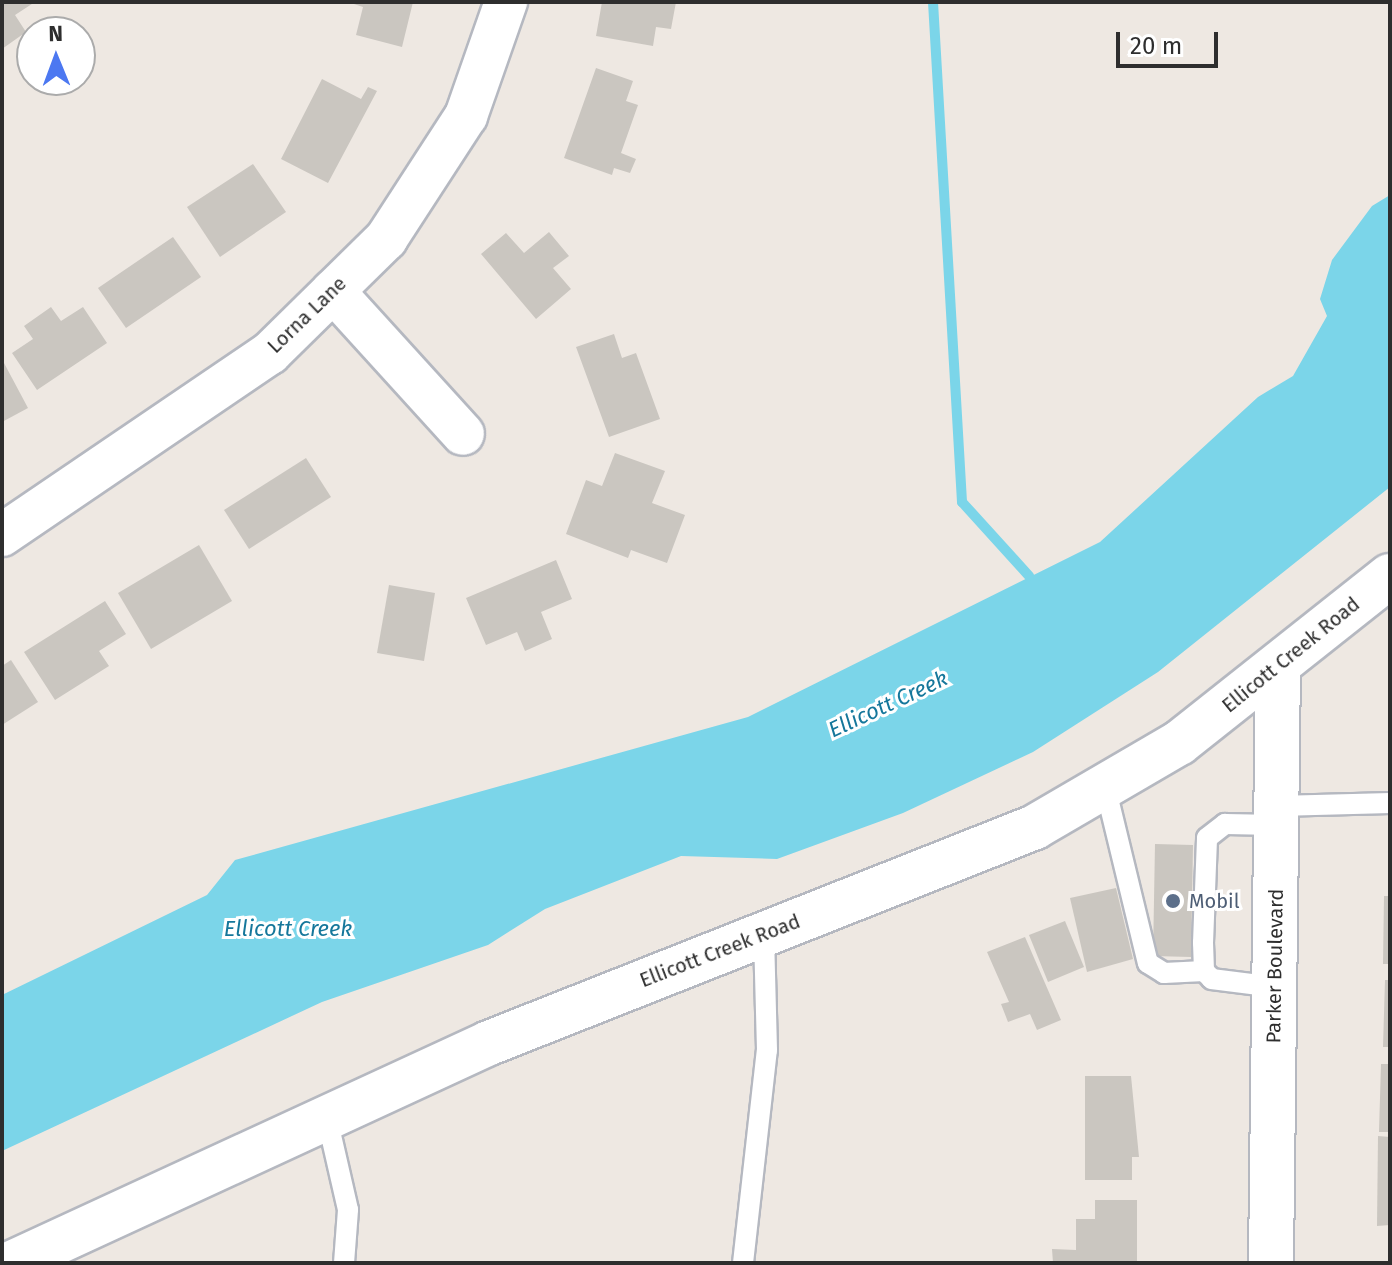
<!DOCTYPE html>
<html>
<head>
<meta charset="utf-8">
<style>
  body { margin:0 }
  #map { position:relative; width:1392px; height:1265px; overflow:hidden; background:#eee8e2; font-family:"Fira Sans",sans-serif }
  div>[style] { position:absolute }
  [style*='--x'] { left:calc(var(--x)*1px); top:calc(var(--y)*1px); width:calc(var(--w)*1px); rotate:calc(var(--a)*1deg) }
  .water>* { inset:0; background:#7bd5e9 }
  .stream>* { height:10px; margin:-5px; padding:0 5px; transform-origin:5px; border-radius:5px; background:#7bd5e9 }
  .building>* { inset:0; background:#cac6c0 }
  .roads { filter:drop-shadow(2px 0 #b5b8c0) drop-shadow(-2px 0 #b5b8c0) drop-shadow(0 2px #b5b8c0) drop-shadow(0 -2px #b5b8c0) }
  .service>* { height:20px; margin:-10px; padding:0 10px; transform-origin:10px; border-radius:10px; background:#fff }
  .minor>* { height:42px; margin:-21px; padding:0 21px; transform-origin:21px; border-radius:21px; background:#fff }
  .tertiary>* { height:44px; margin:-22px; padding:0 22px; transform-origin:22px; border-radius:22px; background:#fff }
  .dots>* { width:22px; height:22px; translate:-50% -50%; box-sizing:border-box; border:4px solid #fff; border-radius:50% }
  span { translate:-50% -50%; white-space:nowrap; text-align:center; line-height:1.15; -webkit-text-stroke:6px #fff; paint-order:stroke }
  .street-label { font-size:20px; color:#2e2e2e }
  .service-label { font-size:20px; color:#4e5e75 }
  .left { translate:0 -50%; text-align:left }
  .water-label { font-size:22px; color:#15779b; font-style:italic }
  .frame { position:absolute; inset:0; border:4px solid #2e2e2e; pointer-events:none }
  .north { position:absolute; left:16px; top:16px; width:80px; height:80px; box-sizing:border-box; background:#fff; border:2px solid #ababab; border-radius:50%; rotate:359deg; font-size:22px; font-weight:700; line-height:32px; text-align:center; color:#2e2e2e }
  .north::after { content:''; display:block; margin:auto; width:28px; height:36px; background:#4c78f1; clip-path:polygon(50% 0,100% 100%,50% 72%,0 100%) }
  .scale { position:absolute; left:1116px; top:32px; width:102px; height:36px; box-sizing:border-box; border:4px solid #2e2e2e; border-top:0; padding-left:10px; font-size:24px; line-height:28px; white-space:nowrap; color:#2e2e2e; -webkit-text-stroke:6px #fff; paint-order:stroke }
</style>
</head>
<body>
<div id="map">
  <div class="water">
    <div style="clip-path:polygon(1390px 195px,1390px 487px,1158px 672px,1033px 752px,903px 813px,777px 859px,681px 856px,545px 909px,488px 945px,322px 1002px,2px 1151px,2px 995px,207px 895px,235px 860px,748px 717px,1100px 542px,1258px 397px,1293px 376px,1327px 316px,1320px 299px,1332px 260px,1372px 206px)"></div>
  </div>
  <div class="stream">
    <div style="--x:933;--y:2;--w:501;--a:86.68"></div>
    <div style="--x:962;--y:502;--w:100;--a:47.8"></div>
  </div>
  <div class="building">
    <div style="clip-path:polygon(2px 2px,35px 2px,15px 15px,26px 32px,2px 49px)"></div>
    <div style="clip-path:polygon(348px 2px,413px 2px,402px 47px,356px 35px,363px 7px)"></div>
    <div style="clip-path:polygon(602px 2px,676px 2px,671px 29px,656px 27px,653px 46px,596px 36px)"></div>
    <div style="clip-path:polygon(596px 68px,633px 81px,626px 101px,638px 105px,621px 153px,636px 159px,630px 173px,614px 168px,612px 175px,564px 158px)"></div>
    <div style="clip-path:polygon(322px 79px,361px 99px,368px 87px,377px 91px,328px 183px,281px 159px)"></div>
    <div style="clip-path:polygon(253px 164px,286px 212px,220px 257px,187px 207px)"></div>
    <div style="clip-path:polygon(549px 232px,569px 256px,553px 268px,571px 289px,536px 319px,481px 254px,506px 233px,524px 253px)"></div>
    <div style="clip-path:polygon(173px 237px,201px 277px,126px 328px,98px 288px)"></div>
    <div style="clip-path:polygon(51px 307px,61px 321px,83px 307px,107px 343px,37px 390px,12px 353px,33px 339px,24px 326px)"></div>
    <div style="clip-path:polygon(614px 334px,622px 358px,636px 353px,660px 419px,609px 437px,576px 347px)"></div>
    <div style="clip-path:polygon(4px 363px,28px 408px,2px 422px,2px 365px)"></div>
    <div style="clip-path:polygon(615px 453px,665px 471px,652px 503px,685px 515px,667px 563px,631px 550px,628px 558px,566px 534px,586px 480px,602px 486px)"></div>
    <div style="clip-path:polygon(306px 458px,331px 497px,249px 549px,224px 510px)"></div>
    <div style="clip-path:polygon(199px 545px,232px 601px,151px 649px,118px 593px)"></div>
    <div style="clip-path:polygon(556px 560px,572px 599px,541px 612px,552px 639px,525px 651px,517px 632px,486px 645px,466px 598px)"></div>
    <div style="clip-path:polygon(389px 585px,435px 593px,424px 661px,377px 653px)"></div>
    <div style="clip-path:polygon(105px 601px,126px 634px,99px 651px,109px 666px,55px 700px,24px 652px)"></div>
    <div style="clip-path:polygon(11px 660px,38px 702px,2px 725px,2px 666px)"></div>
    <div style="clip-path:polygon(1155px 844px,1193px 845px,1191px 957px,1153px 956px)"></div>
    <div style="clip-path:polygon(1116px 888px,1133px 959px,1087px 972px,1070px 898px)"></div>
    <div style="clip-path:polygon(1384px 896px,1390px 896px,1390px 964px,1383px 964px)"></div>
    <div style="clip-path:polygon(1065px 921px,1084px 967px,1048px 982px,1029px 935px)"></div>
    <div style="clip-path:polygon(1025px 937px,1061px 1020px,1037px 1030px,1030px 1014px,1008px 1022px,1001px 1004px,1009px 1002px,987px 952px)"></div>
    <div style="clip-path:polygon(1385px 980px,1390px 980px,1390px 1047px,1383px 1047px)"></div>
    <div style="clip-path:polygon(1381px 1064px,1390px 1064px,1390px 1132px,1379px 1132px)"></div>
    <div style="clip-path:polygon(1085px 1076px,1131px 1076px,1139px 1157px,1132px 1157px,1132px 1180px,1085px 1180px)"></div>
    <div style="clip-path:polygon(1378px 1136px,1390px 1137px,1390px 1225px,1377px 1226px)"></div>
    <div style="clip-path:polygon(1095px 1200px,1137px 1200px,1137px 1263px,1053px 1263px,1052px 1249px,1076px 1250px,1076px 1219px,1095px 1219px)"></div>
  </div>
  <div class="roads">
    <div class="service">
      <div style="--x:1106;--y:790;--w:178;--a:76.4"></div>
      <div style="--x:1148;--y:963;--w:19;--a:32"></div>
      <div style="--x:1164;--y:973;--w:40;--a:-2.9"></div>
      <div style="--x:1278;--y:806;--w:112;--a:-1.5"></div>
      <div style="--x:1275;--y:987;--w:64;--a:-172.8"></div>
      <div style="--x:1212;--y:979;--w:11;--a:-135"></div>
      <div style="--x:1204;--y:971;--w:28;--a:-92"></div>
      <div style="--x:1203;--y:943;--w:105;--a:-87.8"></div>
      <div style="--x:1207;--y:838;--w:23;--a:-38"></div>
      <div style="--x:1225;--y:824;--w:52;--a:1.1"></div>
      <div style="--x:327;--y:1118;--w:94;--a:77.1"></div>
      <div style="--x:348;--y:1210;--w:53;--a:94.3"></div>
      <div style="--x:743;--y:1263;--w:214;--a:-83.6"></div>
      <div style="--x:767;--y:1050;--w:116;--a:-91.5"></div>
    </div>
    <div class="minor">
      <div style="--x:333;--y:291;--w:193;--a:47.7"></div>
      <div style="--x:2;--y:535;--w:324;--a:-34.2"></div>
      <div style="--x:270;--y:353;--w:163;--a:-44.5"></div>
      <div style="--x:386;--y:239;--w:147;--a:-57"></div>
      <div style="--x:466;--y:116;--w:121;--a:-70.7"></div>
    </div>
    <div class="tertiary">
      <div style="--x:12;--y:1263;--w:525;--a:-24.76"></div>
      <div style="--x:489;--y:1043;--w:587;--a:-21.58"></div>
      <div style="--x:1035;--y:827;--w:167;--a:-30.3"></div>
      <div style="--x:1179;--y:743;--w:269;--a:-38.4"></div>
      <div style="--x:1271;--y:1263;--w:595;--a:-89.33"></div>
    </div>
  </div>
  <div class="dots">
    <div style="left:1173px;top:901px;background:#5c6f8a"></div>
  </div>
  <div class="street-label">
    <span style="left:307px;top:315px;rotate:-44deg">Lorna Lane</span>
    <span style="left:1291px;top:655px;rotate:-39deg">Ellicott Creek Road</span>
    <span style="left:720px;top:951px;rotate:-21deg">Ellicott Creek Road</span>
    <span style="left:1275px;top:966px;rotate:-89deg">Parker Boulevard</span>
  </div>
  <div class="service-label">
    <span class="left" style="left:1189px;top:901px">Mobil</span>
  </div>
  <div class="water-label">
    <span style="left:888px;top:704px;rotate:-25deg">Ellicott Creek</span>
    <span style="left:288px;top:929px">Ellicott Creek</span>
  </div>
  <div class="frame"></div>
  <div class="north">N</div>
  <div class="scale">20 m</div>
</div>
</body>
</html>
